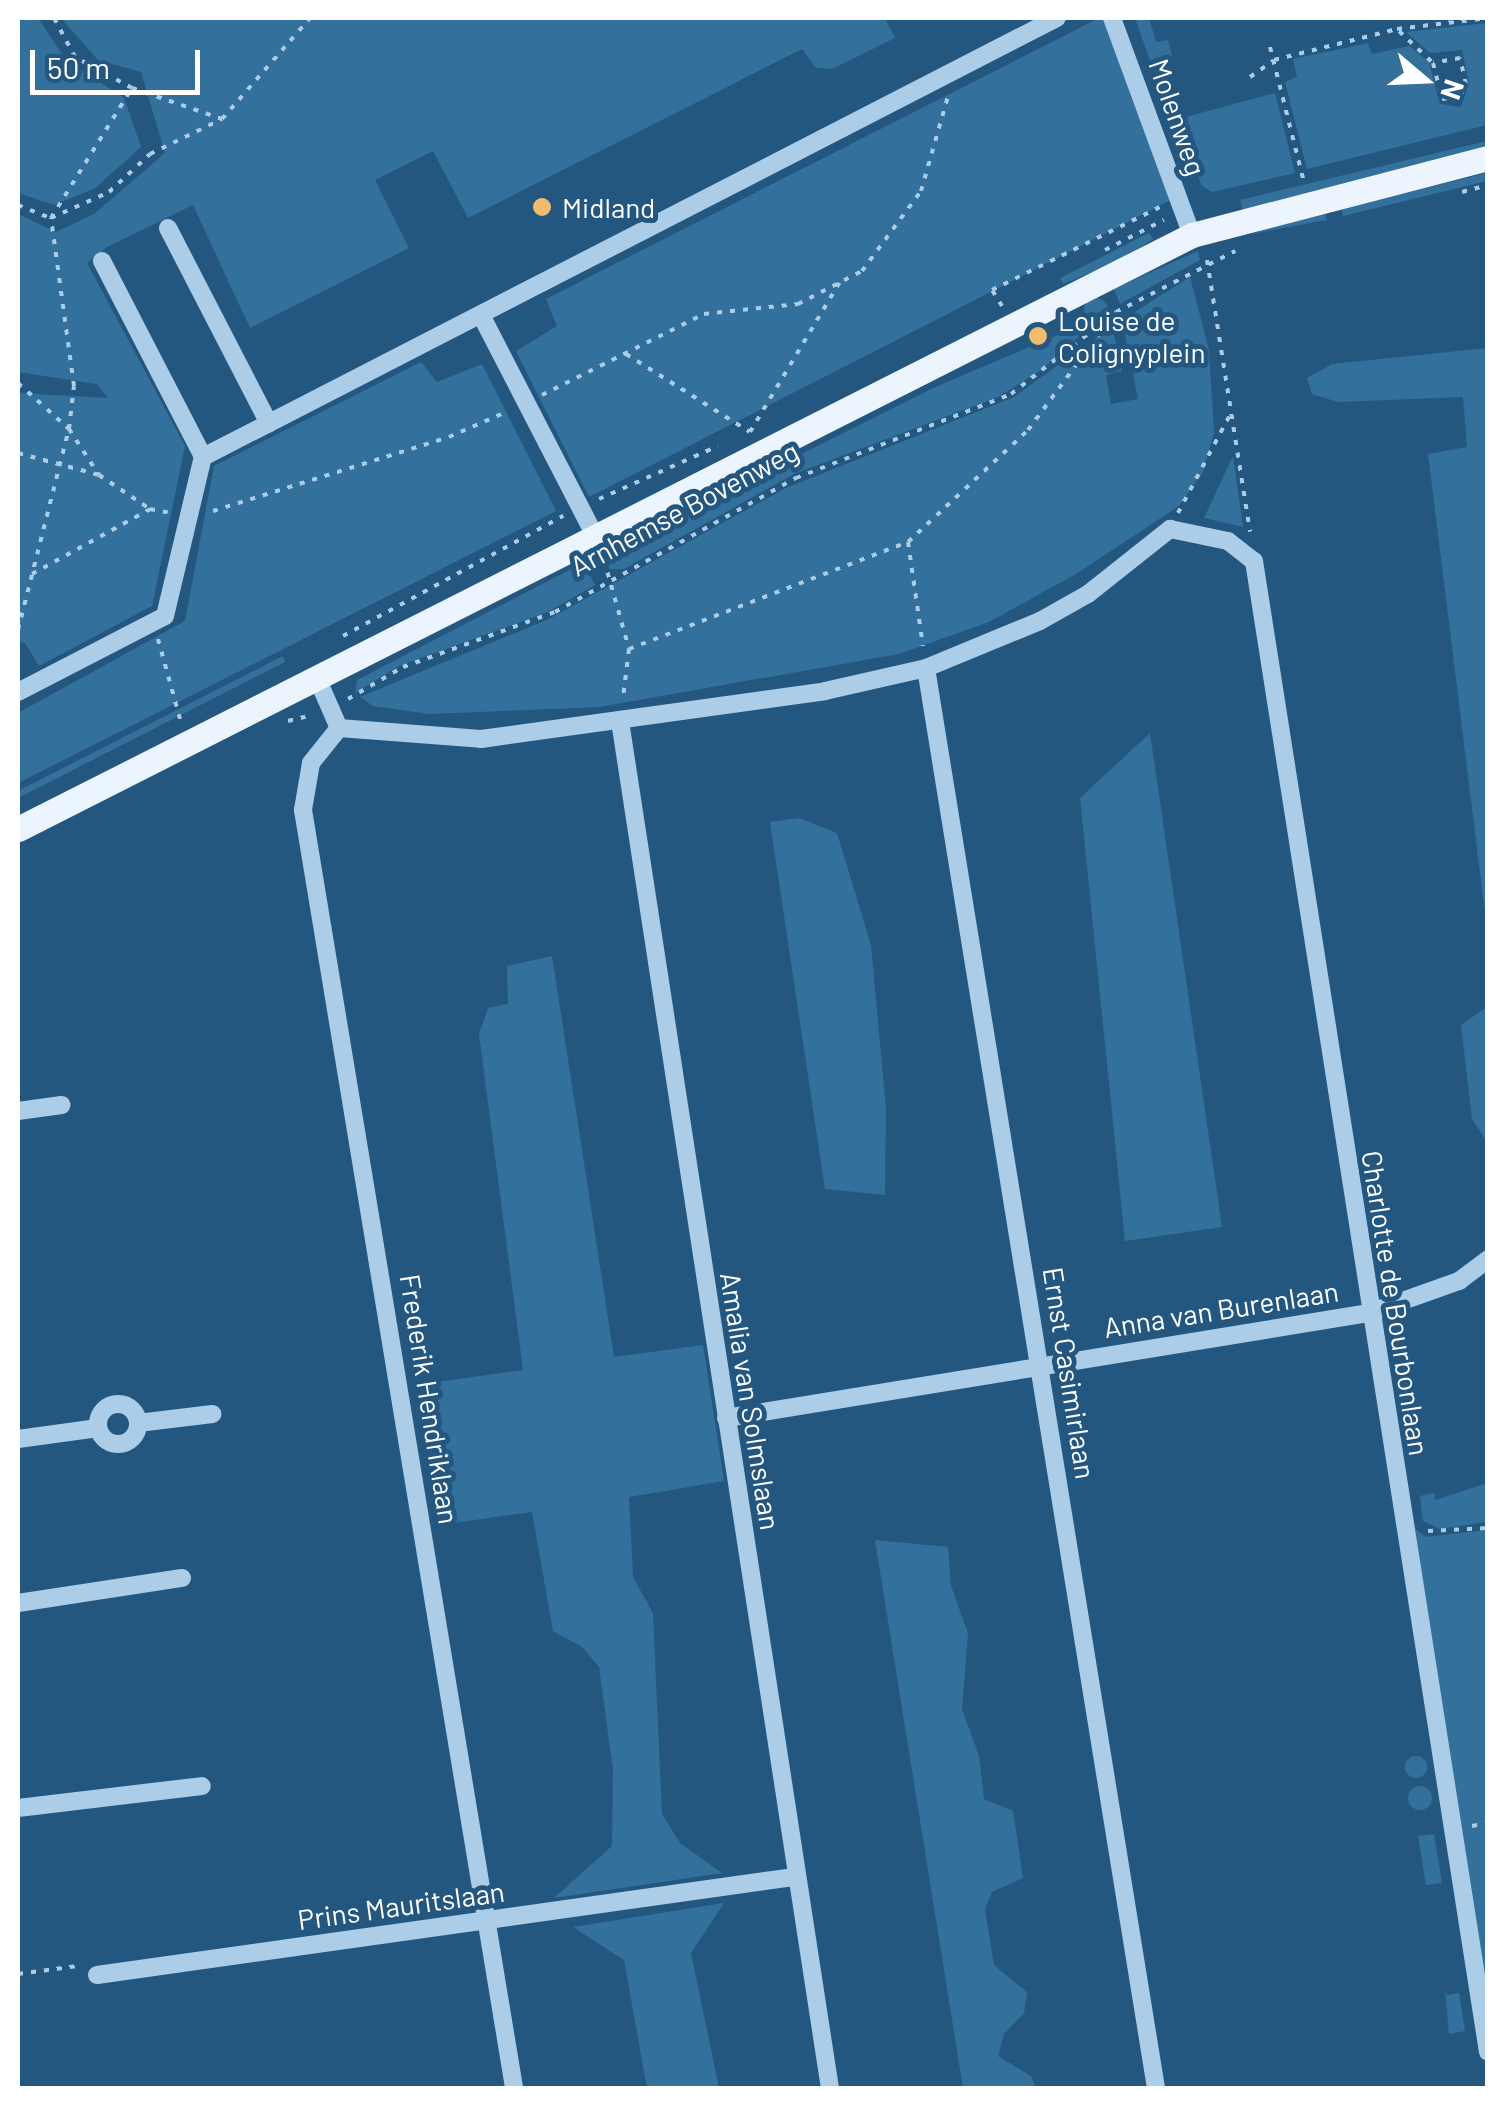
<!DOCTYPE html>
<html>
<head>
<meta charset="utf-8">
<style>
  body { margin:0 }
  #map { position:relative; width:1505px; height:2106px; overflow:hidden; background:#245780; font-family:Barlow,sans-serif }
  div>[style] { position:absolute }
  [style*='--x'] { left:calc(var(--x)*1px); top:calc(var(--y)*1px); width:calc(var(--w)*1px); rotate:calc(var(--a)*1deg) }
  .green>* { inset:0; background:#34709c }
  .round { border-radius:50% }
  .path>* { height:4px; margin-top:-2px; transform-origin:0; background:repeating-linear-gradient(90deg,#abcde7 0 5px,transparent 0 13px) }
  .minor>* { height:18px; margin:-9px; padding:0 9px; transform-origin:9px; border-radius:9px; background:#abcde7 }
  .minor>.ring { margin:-9px; padding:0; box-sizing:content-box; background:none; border:18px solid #abcde7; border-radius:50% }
  .major>* { height:25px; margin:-12.5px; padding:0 12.5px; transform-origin:12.5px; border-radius:12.5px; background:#ecf5fd }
  .dots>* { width:28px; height:28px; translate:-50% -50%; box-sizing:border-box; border:5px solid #245780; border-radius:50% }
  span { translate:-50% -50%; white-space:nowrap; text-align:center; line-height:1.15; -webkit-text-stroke:10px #245780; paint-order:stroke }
  .street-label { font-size:28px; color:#fff }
  .poi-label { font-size:28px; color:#fff }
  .left { translate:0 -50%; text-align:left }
  .frame { position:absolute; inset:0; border:20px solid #fff; pointer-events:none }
  .north { position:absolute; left:1375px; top:30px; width:100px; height:100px; -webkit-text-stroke:8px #245780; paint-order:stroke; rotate:109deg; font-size:28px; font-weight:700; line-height:40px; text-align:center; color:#fff }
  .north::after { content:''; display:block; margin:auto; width:35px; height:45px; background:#fff; clip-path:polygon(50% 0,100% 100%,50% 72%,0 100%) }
  .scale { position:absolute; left:30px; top:50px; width:170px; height:45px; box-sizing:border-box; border:5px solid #fff; border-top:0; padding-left:12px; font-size:30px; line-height:35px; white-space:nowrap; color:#fff; -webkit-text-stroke:8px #245780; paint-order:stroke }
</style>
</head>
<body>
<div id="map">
  <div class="green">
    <div style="clip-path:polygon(18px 18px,38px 18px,66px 60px,124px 98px,141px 147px,94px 189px,54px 205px,18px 193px)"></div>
    <div style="clip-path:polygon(61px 18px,885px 18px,895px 38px,832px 69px,816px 68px,802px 49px,468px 218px,433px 151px,375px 180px,409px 248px,250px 328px,193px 205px,107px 247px,87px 263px,185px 446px,152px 606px,39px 666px,25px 643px,18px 642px,18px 393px,108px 398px,97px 384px,18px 372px,18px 214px,56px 232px,94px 214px,165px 153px,141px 72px,98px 60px)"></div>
    <div style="clip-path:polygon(1099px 18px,1106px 18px,1173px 199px,589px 497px,516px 351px,557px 326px,546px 299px)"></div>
    <div style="clip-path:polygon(1135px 18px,1149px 18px,1156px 42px,1168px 40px,1172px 56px,1161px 60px,1166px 78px,1157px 81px)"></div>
    <div style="clip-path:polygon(1487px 23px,1487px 125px,1307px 169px,1285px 82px,1297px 77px,1293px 59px,1368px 43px,1372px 54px,1409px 46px,1429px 62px,1440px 104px,1461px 107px,1469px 83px,1462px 50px,1430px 53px,1406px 32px)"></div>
    <div style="clip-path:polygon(1170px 93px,1178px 119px,1275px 93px,1295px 173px,1212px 192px,1202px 186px,1162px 95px)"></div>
    <div style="clip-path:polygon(1487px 141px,1487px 150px,1244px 213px,1240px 200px)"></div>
    <div style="clip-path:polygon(1487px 173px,1487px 181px,1343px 216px,1342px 208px)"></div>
    <div style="clip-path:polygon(1325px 213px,1327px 220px,1251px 234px,1324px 212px)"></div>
    <div style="clip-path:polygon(1165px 232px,1112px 264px,1063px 284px,1060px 278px,1149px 233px,1153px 239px)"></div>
    <div style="clip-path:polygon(1198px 251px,1200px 260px,1120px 304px,1114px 289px)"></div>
    <div style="clip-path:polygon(1190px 277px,1209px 350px,1214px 433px,1203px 472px,1179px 506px,1076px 574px,989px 622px,899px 654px,599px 707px,429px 714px,373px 706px,360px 697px,549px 619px,786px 488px,1014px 397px,1112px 326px,1122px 371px,1106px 375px,1111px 404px,1138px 399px,1122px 320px)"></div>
    <div class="round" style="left:1084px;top:298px;width:24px;height:24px"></div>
    <div style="clip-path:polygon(1083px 324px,1086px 330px,1044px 368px,998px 397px,794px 474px,624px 569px,610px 569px,602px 554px,931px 389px)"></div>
    <div style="clip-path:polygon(1487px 348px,1488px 348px,1487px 929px,1428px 454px,1467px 447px,1463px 397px,1338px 402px,1312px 394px,1307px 378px,1332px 364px)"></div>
    <div style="clip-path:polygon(421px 362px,437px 382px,482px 364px,556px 511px,18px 783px,18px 713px,185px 621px,214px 466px)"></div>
    <div style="clip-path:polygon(1233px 456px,1243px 527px,1204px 518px)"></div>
    <div style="clip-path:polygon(583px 563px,595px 585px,548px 612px,399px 666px,355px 693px,357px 680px)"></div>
    <div style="clip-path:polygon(283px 656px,285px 662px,18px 798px,18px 791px)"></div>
    <div style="clip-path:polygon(1150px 733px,1222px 1227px,1125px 1241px,1080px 798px)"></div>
    <div style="clip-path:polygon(799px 818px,837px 833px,871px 945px,886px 1108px,885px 1195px,825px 1189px,770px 822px)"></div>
    <div style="clip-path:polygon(552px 956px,614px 1357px,703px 1345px,724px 1481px,629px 1497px,633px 1577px,653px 1613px,662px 1814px,680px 1843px,722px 1873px,554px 1898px,612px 1846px,613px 1770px,599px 1667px,582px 1647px,553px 1631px,532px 1512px,439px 1525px,416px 1385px,523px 1370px,479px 1034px,488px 1008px,508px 1004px,507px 966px)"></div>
    <div style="clip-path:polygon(1487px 1007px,1487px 1142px,1472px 1119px,1461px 1025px)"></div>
    <div style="clip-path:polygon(1487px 1483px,1487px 1522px,1439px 1529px,1423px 1521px,1420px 1496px,1434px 1493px,1435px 1500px)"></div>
    <div style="clip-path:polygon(1415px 1529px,1426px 1537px,1487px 1530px,1487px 1998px)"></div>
    <div style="clip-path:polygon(875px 1540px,948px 1547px,951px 1586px,968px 1633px,962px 1709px,979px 1756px,984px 1799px,1013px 1811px,1023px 1878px,992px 1892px,985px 1909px,994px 1965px,1027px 1992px,1024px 2013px,1004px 2034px,998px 2056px,1031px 2076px,1036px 2088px,963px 2088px)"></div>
    <div class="round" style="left:1405px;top:1756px;width:22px;height:22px"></div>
    <div class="round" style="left:1408px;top:1786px;width:24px;height:24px"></div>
    <div style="clip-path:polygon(1434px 1834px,1442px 1883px,1426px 1885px,1418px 1836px)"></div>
    <div style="clip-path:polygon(724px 1903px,691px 1953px,719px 2088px,647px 2088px,624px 1960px,573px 1927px)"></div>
    <div style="clip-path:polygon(1445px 1987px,1447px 1995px,1459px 1993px,1465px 2031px,1449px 2034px)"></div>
  </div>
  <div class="path">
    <div style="--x:1399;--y:31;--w:47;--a:43.3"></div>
    <div style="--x:1433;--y:63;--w:37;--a:76"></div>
    <div style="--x:1442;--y:99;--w:18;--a:-9"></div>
    <div style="--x:1460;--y:96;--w:13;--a:-63"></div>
    <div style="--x:1466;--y:84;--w:27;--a:-103"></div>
    <div style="--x:1460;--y:58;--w:27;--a:170"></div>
    <div style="--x:1270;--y:47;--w:139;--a:75.9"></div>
    <div style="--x:1250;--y:77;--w:29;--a:-35"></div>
    <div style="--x:1274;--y:60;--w:127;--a:-14.1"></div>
    <div style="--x:1397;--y:29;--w:92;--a:-6.9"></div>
    <div style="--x:132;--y:88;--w:95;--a:19"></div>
    <div style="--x:1462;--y:192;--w:27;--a:-15"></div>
    <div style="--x:18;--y:205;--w:35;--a:22"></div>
    <div style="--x:51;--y:218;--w:64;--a:-24.1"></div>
    <div style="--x:109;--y:192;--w:56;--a:-42.8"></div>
    <div style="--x:150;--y:154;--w:80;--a:-25.9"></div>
    <div style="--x:222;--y:119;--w:134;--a:-48.9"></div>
    <div style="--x:1105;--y:250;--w:66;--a:-27"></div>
    <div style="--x:1207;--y:260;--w:275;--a:81"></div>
    <div style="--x:1002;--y:306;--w:19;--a:-122"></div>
    <div style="--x:992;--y:290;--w:187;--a:-26.3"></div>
    <div style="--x:1080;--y:318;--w:19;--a:54"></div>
    <div style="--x:626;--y:354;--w:146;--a:32.2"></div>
    <div style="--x:750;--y:432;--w:174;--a:-59.1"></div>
    <div style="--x:18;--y:383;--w:69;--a:42"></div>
    <div style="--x:69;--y:429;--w:55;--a:56.9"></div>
    <div style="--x:99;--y:475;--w:61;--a:33.7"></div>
    <div style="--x:150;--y:509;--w:20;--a:11"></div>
    <div style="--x:542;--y:395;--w:181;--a:-26.6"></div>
    <div style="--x:704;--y:314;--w:95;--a:-6.1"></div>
    <div style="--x:798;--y:304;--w:72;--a:-27.3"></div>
    <div style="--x:862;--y:271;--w:99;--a:-53.6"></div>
    <div style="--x:921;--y:191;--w:99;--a:-74.1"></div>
    <div style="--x:18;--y:453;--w:84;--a:15.2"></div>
    <div style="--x:599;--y:499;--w:130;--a:-24"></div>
    <div style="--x:213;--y:511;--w:247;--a:-17.4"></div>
    <div style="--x:449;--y:437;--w:62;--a:-23.7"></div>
    <div style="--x:1178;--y:513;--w:115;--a:-62.1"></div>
    <div style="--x:908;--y:542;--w:105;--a:81.8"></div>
    <div style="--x:604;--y:560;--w:92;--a:74.3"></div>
    <div style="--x:629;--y:649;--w:48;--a:97.1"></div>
    <div style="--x:32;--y:574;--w:135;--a:-28.8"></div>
    <div style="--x:18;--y:630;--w:207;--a:-75.8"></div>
    <div style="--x:69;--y:429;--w:43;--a:-83.4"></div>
    <div style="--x:74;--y:386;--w:170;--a:-97.8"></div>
    <div style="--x:51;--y:218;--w:153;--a:-58.1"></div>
    <div style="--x:132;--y:88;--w:65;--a:-151.5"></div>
    <div style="--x:75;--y:57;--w:44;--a:-118.3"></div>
    <div style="--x:343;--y:636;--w:251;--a:-28.6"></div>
    <div style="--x:158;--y:639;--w:83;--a:74.6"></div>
    <div style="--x:629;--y:649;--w:299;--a:-21"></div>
    <div style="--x:908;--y:542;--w:164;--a:-43"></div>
    <div style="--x:1028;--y:430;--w:138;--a:-53.5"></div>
    <div style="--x:348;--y:699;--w:64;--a:-30.2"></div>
    <div style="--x:403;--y:667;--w:162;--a:-19.9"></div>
    <div style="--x:555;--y:612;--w:276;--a:-29.1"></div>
    <div style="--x:796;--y:478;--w:231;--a:-21.3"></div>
    <div style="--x:1011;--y:394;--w:133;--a:-38"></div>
    <div style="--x:1116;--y:312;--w:134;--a:-27.1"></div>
    <div style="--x:288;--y:721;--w:25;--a:-14"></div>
    <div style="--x:1428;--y:1531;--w:60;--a:-2.9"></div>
    <div style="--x:1472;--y:1826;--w:16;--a:-11"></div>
    <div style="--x:18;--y:1974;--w:60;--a:-7.7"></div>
  </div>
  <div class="minor">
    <div style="--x:1112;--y:18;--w:231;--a:69.8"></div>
    <div style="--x:168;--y:228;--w:220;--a:62.7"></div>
    <div style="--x:102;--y:261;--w:220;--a:62.7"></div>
    <div style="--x:481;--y:315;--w:251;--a:62.7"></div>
    <div style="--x:926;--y:668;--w:1439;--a:80.8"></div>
    <div style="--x:317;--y:678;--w:55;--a:66.3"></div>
    <div style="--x:18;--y:692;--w:165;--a:-27.3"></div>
    <div style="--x:165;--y:616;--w:163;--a:-76.6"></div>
    <div style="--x:203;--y:457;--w:960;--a:-27.21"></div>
    <div style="--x:620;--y:721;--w:1383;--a:81.27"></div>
    <div style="--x:339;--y:728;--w:142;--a:4.4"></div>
    <div style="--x:481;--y:739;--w:347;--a:-7.9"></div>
    <div style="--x:825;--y:691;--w:104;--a:-12.8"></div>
    <div style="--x:926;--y:668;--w:123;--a:-22.4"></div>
    <div style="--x:1040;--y:621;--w:55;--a:-29.4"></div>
    <div style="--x:1088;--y:594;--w:105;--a:-38.4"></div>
    <div style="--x:1170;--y:529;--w:59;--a:11.7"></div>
    <div style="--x:1228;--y:541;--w:33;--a:38"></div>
    <div style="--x:1254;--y:561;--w:1509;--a:81.08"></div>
    <div style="--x:339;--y:728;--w:45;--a:128.7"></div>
    <div style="--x:311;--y:763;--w:48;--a:99.7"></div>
    <div style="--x:303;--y:810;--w:1295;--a:80.62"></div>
    <div style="--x:18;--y:1111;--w:44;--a:-7.8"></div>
    <div class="ring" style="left:98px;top:1404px;width:22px;height:22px"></div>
    <div style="--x:726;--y:1418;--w:652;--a:-9.27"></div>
    <div style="--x:1369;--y:1313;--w:96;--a:-19.6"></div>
    <div style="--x:1459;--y:1281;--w:36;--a:-37"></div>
    <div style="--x:138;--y:1423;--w:75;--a:-6.9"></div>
    <div style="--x:18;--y:1439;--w:81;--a:-7.8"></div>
    <div style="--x:18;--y:1603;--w:166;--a:-8.7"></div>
    <div style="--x:18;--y:1808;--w:185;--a:-6.8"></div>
    <div style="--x:97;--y:1975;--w:703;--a:-8.01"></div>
  </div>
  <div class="major">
    <div style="--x:18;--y:829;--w:1316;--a:-26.84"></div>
    <div style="--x:1192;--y:235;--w:306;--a:-14.6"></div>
  </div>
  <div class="dots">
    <div style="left:542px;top:207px;background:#f1bc6e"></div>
    <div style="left:1038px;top:336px;background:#f1bc6e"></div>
  </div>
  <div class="street-label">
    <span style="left:1178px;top:117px;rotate:71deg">Molenweg</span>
    <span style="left:684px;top:508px;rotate:-28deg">Arnhemse Bovenweg</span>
    <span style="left:1396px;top:1303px;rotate:81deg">Charlotte de Bourbonlaan</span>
    <span style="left:1221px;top:1309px;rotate:-9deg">Anna van Burenlaan</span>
    <span style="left:1070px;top:1373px;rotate:81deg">Ernst Casimirlaan</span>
    <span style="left:430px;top:1399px;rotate:81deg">Frederik Hendriklaan</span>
    <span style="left:751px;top:1401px;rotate:81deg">Amalia van Solmslaan</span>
    <span style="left:401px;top:1905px;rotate:-8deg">Prins Mauritslaan</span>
  </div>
  <div class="poi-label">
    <span class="left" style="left:562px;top:207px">Midland</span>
    <span class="left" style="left:1058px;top:336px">Louise de<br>Colignyplein</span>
  </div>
  <div class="frame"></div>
  <div class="north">N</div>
  <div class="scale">50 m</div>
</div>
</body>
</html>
